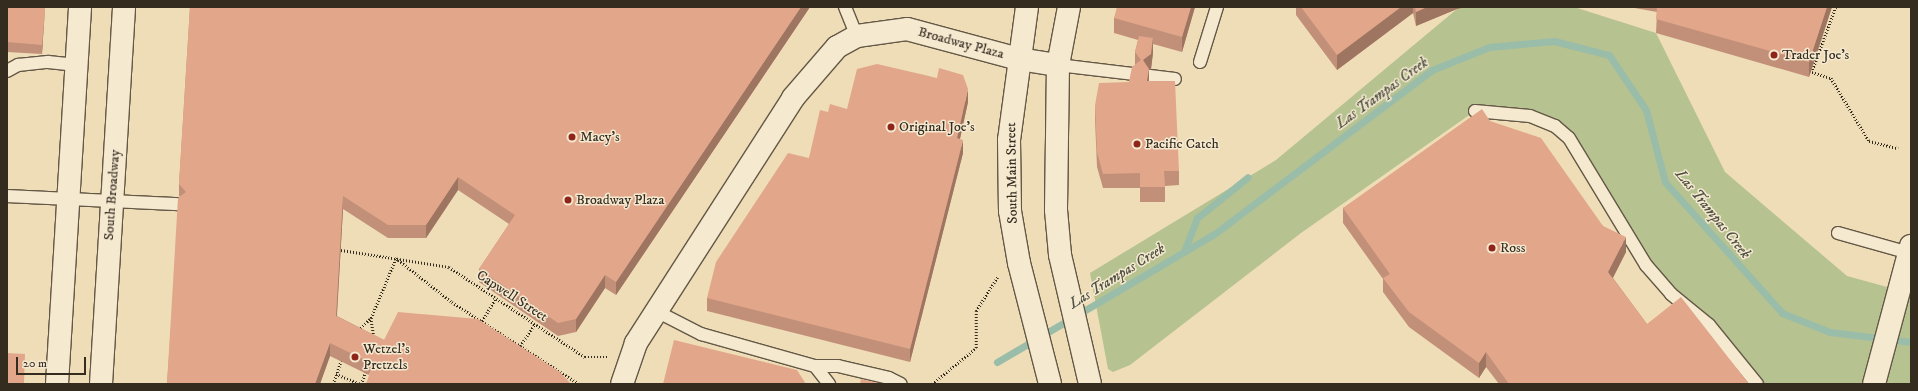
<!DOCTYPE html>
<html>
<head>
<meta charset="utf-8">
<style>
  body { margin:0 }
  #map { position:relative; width:1918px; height:391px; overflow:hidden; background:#efddb7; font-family:"IM FELL DW Pica",serif }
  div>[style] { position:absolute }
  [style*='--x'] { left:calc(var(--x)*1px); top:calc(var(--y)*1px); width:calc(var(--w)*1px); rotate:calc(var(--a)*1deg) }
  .green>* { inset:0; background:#b6c290 }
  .stream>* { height:7px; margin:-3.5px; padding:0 3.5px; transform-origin:3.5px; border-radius:3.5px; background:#9abdaa }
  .path>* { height:2.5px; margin-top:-1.25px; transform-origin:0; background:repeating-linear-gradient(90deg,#352c20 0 1px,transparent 0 3px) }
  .roads { filter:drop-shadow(1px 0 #645846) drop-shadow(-1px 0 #645846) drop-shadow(0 1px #645846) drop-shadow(0 -1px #645846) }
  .lane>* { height:12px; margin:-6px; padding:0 6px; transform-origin:6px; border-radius:6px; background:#f5e9d0 }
  .street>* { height:22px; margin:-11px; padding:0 11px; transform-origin:11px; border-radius:11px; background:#f5e9d0 }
  .secondary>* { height:22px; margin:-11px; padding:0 11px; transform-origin:11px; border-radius:11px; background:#f5e9d0 }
  .wall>* { inset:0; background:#c29078 }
  .shaded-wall>* { inset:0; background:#9e7561 }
  .building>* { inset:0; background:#e2a78b }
  .dots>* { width:11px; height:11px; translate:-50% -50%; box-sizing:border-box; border:2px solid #f5e9d0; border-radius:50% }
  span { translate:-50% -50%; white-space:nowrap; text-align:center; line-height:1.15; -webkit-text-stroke:3px #f5e9d0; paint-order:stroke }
  .street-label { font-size:14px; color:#352c20 }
  .poi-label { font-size:14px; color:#352c20 }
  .left { translate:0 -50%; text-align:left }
  .water-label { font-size:15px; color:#4e5042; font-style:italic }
  .frame { position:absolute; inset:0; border:8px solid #352c20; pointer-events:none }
  .scale { position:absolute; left:16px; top:357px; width:70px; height:18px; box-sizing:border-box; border:2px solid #352c20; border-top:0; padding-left:5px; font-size:12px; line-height:14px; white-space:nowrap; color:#352c20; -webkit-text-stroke:3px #f5e9d0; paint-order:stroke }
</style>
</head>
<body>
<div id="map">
  <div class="green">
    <div style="clip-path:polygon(1466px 7px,1574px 7px,1656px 33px,1725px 172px,1847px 276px,1898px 290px,1911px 254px,1911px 384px,1757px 384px,1671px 294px,1555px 126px,1475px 111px,1301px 233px,1130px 365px,1113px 372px,1108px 369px,1090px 273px,1276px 160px,1457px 9px)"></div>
  </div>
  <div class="stream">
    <div style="--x:1185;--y:249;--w:33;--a:-69"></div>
    <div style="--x:1197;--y:218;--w:65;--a:-38.8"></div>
    <div style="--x:997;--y:362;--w:251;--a:-30.5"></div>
    <div style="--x:1213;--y:235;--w:274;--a:-37"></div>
    <div style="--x:1432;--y:70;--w:61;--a:-22"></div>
    <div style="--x:1489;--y:47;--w:65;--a:-5.3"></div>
    <div style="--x:1554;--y:41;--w:57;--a:14.3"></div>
    <div style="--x:1609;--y:55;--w:66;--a:56.1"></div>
    <div style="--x:1646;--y:110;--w:74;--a:75.2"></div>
    <div style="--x:1665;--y:182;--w:176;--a:48.2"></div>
    <div style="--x:1782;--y:313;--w:52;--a:21.6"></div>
    <div style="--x:1830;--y:332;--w:82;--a:7"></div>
  </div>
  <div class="path">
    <div style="--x:1836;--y:7;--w:69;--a:110.3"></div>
    <div style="--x:1812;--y:72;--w:20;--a:18"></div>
    <div style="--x:1831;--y:78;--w:74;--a:58.9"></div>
    <div style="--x:1869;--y:141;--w:30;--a:14"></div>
    <div style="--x:341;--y:250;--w:109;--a:8.9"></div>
    <div style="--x:449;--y:267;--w:163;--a:33.5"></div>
    <div style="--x:585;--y:357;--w:22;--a:0"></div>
    <div style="--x:371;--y:318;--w:19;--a:81"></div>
    <div style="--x:482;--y:321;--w:27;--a:-59"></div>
    <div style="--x:358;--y:330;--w:18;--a:-43"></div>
    <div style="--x:371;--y:318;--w:65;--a:-67.4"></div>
    <div style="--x:396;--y:258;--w:71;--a:38.2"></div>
    <div style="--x:452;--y:302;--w:151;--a:32.8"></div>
    <div style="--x:520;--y:346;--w:27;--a:-56"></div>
    <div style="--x:336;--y:374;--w:27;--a:22"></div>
    <div style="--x:333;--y:384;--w:28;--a:-71"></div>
    <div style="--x:361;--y:384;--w:14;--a:-69"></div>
    <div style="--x:932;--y:384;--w:57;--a:-39.3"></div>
    <div style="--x:976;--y:348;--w:37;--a:-90"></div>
    <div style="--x:976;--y:311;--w:41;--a:-57.8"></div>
  </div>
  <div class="roads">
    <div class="lane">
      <div style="--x:845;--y:7;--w:31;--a:68"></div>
      <div style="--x:1200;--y:62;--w:58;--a:-72.8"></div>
      <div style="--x:1058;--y:65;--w:77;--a:6.8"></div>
      <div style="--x:7;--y:71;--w:13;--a:-29"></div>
      <div style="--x:18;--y:65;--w:30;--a:-6"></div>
      <div style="--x:48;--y:62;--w:29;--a:6"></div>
      <div style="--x:1150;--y:76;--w:25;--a:7"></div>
      <div style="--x:1475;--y:111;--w:55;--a:5.2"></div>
      <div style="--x:1530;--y:116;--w:27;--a:22"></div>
      <div style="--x:1555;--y:126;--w:18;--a:41"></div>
      <div style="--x:1569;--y:138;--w:149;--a:58.8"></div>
      <div style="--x:1646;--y:265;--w:38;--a:49"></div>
      <div style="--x:1671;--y:294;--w:49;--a:39.2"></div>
      <div style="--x:1709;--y:325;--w:76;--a:50.9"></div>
      <div style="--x:7;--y:196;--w:172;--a:2.7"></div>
      <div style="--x:1838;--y:233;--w:74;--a:15.7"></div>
      <div style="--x:656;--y:311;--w:51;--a:27.1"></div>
      <div style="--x:701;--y:334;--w:118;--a:15.7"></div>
      <div style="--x:815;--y:366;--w:23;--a:0"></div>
      <div style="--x:838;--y:366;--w:52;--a:13.2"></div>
      <div style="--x:889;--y:378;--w:13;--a:27"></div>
      <div style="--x:815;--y:366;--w:23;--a:52"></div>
    </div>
    <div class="street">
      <div style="--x:622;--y:384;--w:43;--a:-71.1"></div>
      <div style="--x:636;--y:343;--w:291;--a:-57.3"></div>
      <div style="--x:793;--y:98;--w:67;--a:-49.2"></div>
      <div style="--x:837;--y:47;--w:23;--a:-29"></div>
      <div style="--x:857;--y:36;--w:50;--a:-8"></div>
      <div style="--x:907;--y:29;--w:116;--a:15"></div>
      <div style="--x:1019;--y:59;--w:39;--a:9"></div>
    </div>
    <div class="secondary">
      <div style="--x:1027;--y:7;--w:134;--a:97.7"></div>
      <div style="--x:1009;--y:140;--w:71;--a:89.2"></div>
      <div style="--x:1010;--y:211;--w:53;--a:80.2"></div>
      <div style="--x:1019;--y:263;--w:125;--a:75.6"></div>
      <div style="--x:1069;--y:7;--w:59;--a:100.7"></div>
      <div style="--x:1058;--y:65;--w:145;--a:90.8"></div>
      <div style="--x:1056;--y:210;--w:45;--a:84.9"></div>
      <div style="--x:1060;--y:255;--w:132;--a:76.9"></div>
      <div style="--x:57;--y:384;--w:378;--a:-86.5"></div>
      <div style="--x:101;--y:384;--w:378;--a:-86.5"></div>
      <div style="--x:1874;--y:384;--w:143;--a:-75"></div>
    </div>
  </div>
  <div class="wall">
    <div style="clip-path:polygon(7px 7px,45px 7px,42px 54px,7px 52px)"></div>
    <div style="clip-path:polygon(190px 7px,810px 7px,616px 295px,605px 288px,576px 332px,558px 336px,479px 282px,479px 269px,509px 224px,458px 190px,426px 238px,388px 238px,343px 209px,337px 316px,384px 340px,369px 375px,330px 356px,320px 384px,167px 384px,180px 197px,179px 196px,179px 184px)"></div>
    <div style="clip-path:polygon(1195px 7px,1182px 52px,1153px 44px,1153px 53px,1151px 69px,1149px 70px,1149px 81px,1179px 171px,1179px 185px,1165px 186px,1165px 202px,1140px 202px,1140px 188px,1103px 188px,1097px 167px,1095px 120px,1095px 105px,1129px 82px,1135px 65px,1135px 52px,1138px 40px,1114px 33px,1114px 18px)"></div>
    <div style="clip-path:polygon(1296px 7px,1466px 7px,1457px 9px,1416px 26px,1413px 13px,1337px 70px,1296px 15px)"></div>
    <div style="clip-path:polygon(1629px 7px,1832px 7px,1809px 77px,1656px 33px,1657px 12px)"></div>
    <div style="clip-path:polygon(968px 102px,960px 139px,963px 153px,910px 362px,707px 311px,707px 298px,809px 158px,828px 112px,847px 109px)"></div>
    <div style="clip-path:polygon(1490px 121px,1603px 226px,1626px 252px,1613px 278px,1647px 324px,1749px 384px,1499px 384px,1486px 367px,1479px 378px,1409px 327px,1383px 292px,1383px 279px,1343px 223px,1343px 208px)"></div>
  </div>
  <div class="shaded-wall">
    <div style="clip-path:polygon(45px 7px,42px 54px,42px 45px)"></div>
    <div style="clip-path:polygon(801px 7px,810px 7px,616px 295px,616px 282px)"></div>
    <div style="clip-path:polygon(1191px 7px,1195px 7px,1182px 52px,1182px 37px)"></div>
    <div style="clip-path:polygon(1401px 7px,1413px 7px,1413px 13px,1337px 70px,1337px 55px)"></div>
    <div style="clip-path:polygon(1427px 7px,1466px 7px,1457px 9px,1416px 26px,1416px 12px)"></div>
    <div style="clip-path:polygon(1827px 7px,1832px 7px,1809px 77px,1809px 62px)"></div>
    <div style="clip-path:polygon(1153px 38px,1153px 53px,1151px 69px,1149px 70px,1149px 83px,1143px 75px,1143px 60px)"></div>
    <div style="clip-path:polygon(968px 89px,968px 102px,957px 152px,957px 138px)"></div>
    <div style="clip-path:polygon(963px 140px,963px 153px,910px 362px,910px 349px)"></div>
    <div style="clip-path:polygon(458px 177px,458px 190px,426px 238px,426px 225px)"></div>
    <div style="clip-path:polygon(343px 196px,343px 209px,336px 329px,336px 316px)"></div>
    <div style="clip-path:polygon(1626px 237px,1626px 252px,1608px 287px,1608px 272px)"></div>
    <div style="clip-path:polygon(605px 275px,605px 288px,576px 332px,576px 319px)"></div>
    <div style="clip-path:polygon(330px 343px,330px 356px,320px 384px,315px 384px)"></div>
    <div style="clip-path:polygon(1486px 352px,1486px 367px,1479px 378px,1479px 363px)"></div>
  </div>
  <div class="building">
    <div style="clip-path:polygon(7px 7px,45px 7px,42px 45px,7px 42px)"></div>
    <div style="clip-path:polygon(190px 7px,801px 7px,616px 282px,605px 275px,576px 319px,558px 323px,479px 269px,515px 215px,458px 177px,426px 225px,388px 225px,343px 196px,336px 316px,384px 340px,398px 312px,478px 319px,560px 372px,571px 384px,366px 384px,373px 364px,330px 343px,315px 384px,167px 384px,178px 198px,186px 192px,179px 184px)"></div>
    <div style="clip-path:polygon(1117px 7px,1191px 7px,1182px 37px,1114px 18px)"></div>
    <div style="clip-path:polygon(1301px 7px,1401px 7px,1337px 55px)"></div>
    <div style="clip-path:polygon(1415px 7px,1427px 7px,1416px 12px)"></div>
    <div style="clip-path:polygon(1657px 7px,1827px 7px,1809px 62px,1656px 19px)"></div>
    <div style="clip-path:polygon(1139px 36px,1153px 38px,1151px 54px,1143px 60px,1149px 69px,1147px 81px,1175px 81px,1179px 171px,1164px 171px,1165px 187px,1140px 187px,1140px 173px,1103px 174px,1097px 152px,1095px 105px,1099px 83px,1129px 82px,1132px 67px,1141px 60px,1135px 52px)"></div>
    <div style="clip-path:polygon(877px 64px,937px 78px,939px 68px,963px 75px,968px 89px,957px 138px,963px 140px,910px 349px,707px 298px,716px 262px,788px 153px,809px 158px,820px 110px,828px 112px,830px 104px,847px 109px,857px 69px)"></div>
    <div style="clip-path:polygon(1482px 109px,1490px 121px,1541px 138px,1603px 226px,1626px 237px,1608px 272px,1647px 324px,1681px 297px,1749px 384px,1509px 384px,1486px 352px,1479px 363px,1409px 312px,1383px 278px,1390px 274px,1343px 208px)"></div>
    <div style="clip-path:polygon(674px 340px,797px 370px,806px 384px,663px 384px)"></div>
    <div style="clip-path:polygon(7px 353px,25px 354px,24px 384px,7px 384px)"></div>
    <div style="clip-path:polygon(861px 379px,883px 384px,860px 384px)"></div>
  </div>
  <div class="dots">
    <div style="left:1774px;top:55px;background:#8f2418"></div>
    <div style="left:891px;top:127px;background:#8f2418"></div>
    <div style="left:572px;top:137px;background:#8f2418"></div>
    <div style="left:1137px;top:144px;background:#8f2418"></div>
    <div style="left:568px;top:200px;background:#8f2418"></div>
    <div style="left:1492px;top:248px;background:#8f2418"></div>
    <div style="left:355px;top:357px;background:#8f2418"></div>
  </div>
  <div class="street-label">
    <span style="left:961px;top:43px;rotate:15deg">Broadway Plaza</span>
    <span style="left:1012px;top:173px;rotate:-91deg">South Main Street</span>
    <span style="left:112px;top:195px;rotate:-86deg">South Broadway</span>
    <span style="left:512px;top:296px;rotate:33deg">Capwell Street</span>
  </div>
  <div class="poi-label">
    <span class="left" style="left:1782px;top:55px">Trader Joe's</span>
    <span class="left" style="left:899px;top:127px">Original Joe's</span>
    <span class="left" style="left:580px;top:137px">Macy's</span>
    <span class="left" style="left:1145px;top:144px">Pacific Catch</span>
    <span class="left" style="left:576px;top:200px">Broadway Plaza</span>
    <span class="left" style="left:1500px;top:248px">Ross</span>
    <span class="left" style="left:363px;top:357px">Wetzel's<br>Pretzels</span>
  </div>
  <div class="water-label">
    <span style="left:1382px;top:93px;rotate:-36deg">Las Trampas Creek</span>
    <span style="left:1713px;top:214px;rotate:51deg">Las Trampas Creek</span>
    <span style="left:1117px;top:276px;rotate:-32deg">Las Trampas Creek</span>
  </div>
  <div class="frame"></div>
  <div class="scale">20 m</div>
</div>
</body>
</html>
